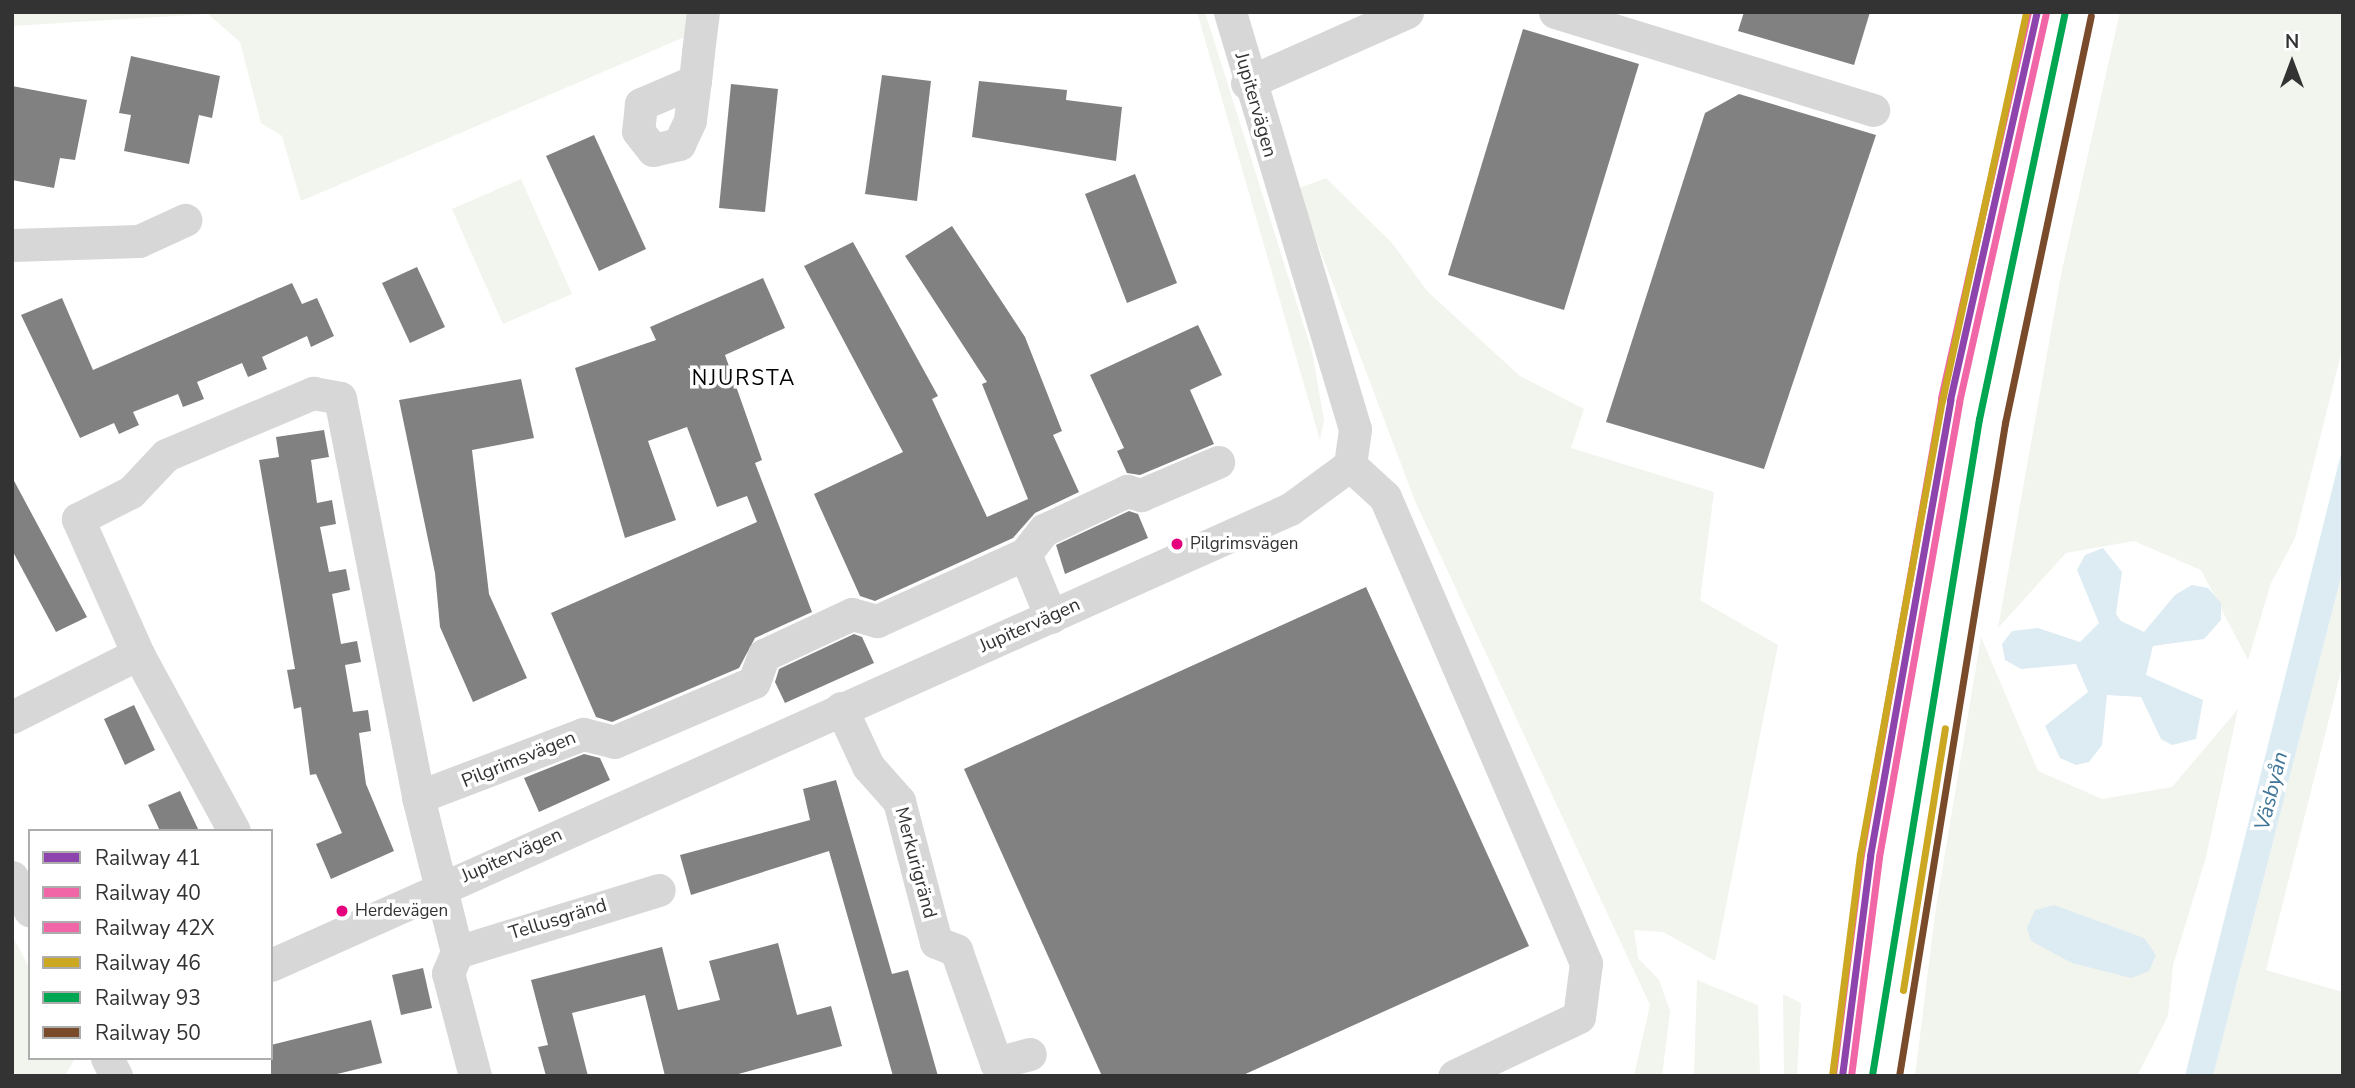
<!DOCTYPE html>
<html>
<head>
<meta charset="utf-8">
<style>
  body { margin:0 }
  #map { position:relative; width:2355px; height:1088px; overflow:hidden; background:#fff; font-family:"Nunito Sans",sans-serif }
  div>[style] { position:absolute }
  [style*='--x'] { left:calc(var(--x)*1px); top:calc(var(--y)*1px); width:calc(var(--w)*1px); rotate:calc(var(--a)*1deg) }
  .green>* { inset:0; background:#f1f5ed }
  .water>* { inset:0; background:#ddebf3 }
  .building>* { inset:0; background:#818181 }
  .minor>* { height:33px; margin:-16.5px; padding:0 16.5px; transform-origin:16.5px; border-radius:16.5px; background:#d7d7d7 }
  .rail-1>* { height:7px; margin:-3.5px; padding:0 3.5px; transform-origin:3.5px; border-radius:3.5px; background:#8e44ad }
  .rail-2>* { height:7px; margin:-3.5px; padding:0 3.5px; transform-origin:3.5px; border-radius:3.5px; background:#f166a7 }
  .rail-3>* { height:7px; margin:-3.5px; padding:0 3.5px; transform-origin:3.5px; border-radius:3.5px; background:#f166a7 }
  .rail-4>* { height:7px; margin:-3.5px; padding:0 3.5px; transform-origin:3.5px; border-radius:3.5px; background:#cca722 }
  .rail-5>* { height:7px; margin:-3.5px; padding:0 3.5px; transform-origin:3.5px; border-radius:3.5px; background:#00a651 }
  .rail-6>* { height:7px; margin:-3.5px; padding:0 3.5px; transform-origin:3.5px; border-radius:3.5px; background:#7a4b2a }
  .dots>* { width:19px; height:19px; translate:-50% -50%; box-sizing:border-box; border:4px solid #fff; border-radius:50% }
  span { translate:-50% -50%; white-space:nowrap; text-align:center; line-height:1.15; -webkit-text-stroke:7px #fff; paint-order:stroke }
  .bus-label { font-size:17px; color:#333 }
  .left { translate:0 -50%; text-align:left }
  .street-label { font-size:19px; color:#333 }
  .neighbourhood-label { font-size:21px; color:#000; letter-spacing:2px }
  .water-label { font-size:21px; color:#3f7597; font-style:italic }
  .frame { position:absolute; inset:0; border:14px solid #333; pointer-events:none }
  .legend { position:absolute; left:28px; top:829px; width:245px; height:231px; box-sizing:border-box; background:#fff; border:2px solid #adadad; margin:0; padding:9px 12px; list-style:none; font-size:21px; color:#333 }
  .legend li { display:flex; align-items:center; gap:14px; height:35px }
  .legend b { width:35px; border:2px solid #adadad }
  .north { position:absolute; left:2257px; top:28px; width:70px; height:70px; -webkit-text-stroke:5px #fff; paint-order:stroke; rotate:0deg; font-size:19px; font-weight:700; line-height:28px; text-align:center; color:#333 }
  .north::after { content:''; display:block; margin:auto; width:24px; height:32px; background:#333; clip-path:polygon(50% 0,100% 100%,50% 72%,0 100%) }
</style>
</head>
<body>
<div id="map">
  <div class="green">
    <div style="clip-path:polygon(12px 12px,690px 12px,687px 36px,301px 201px,282px 136px,261px 123px,240px 42px,208px 14px,12px 26px)"></div>
    <div style="clip-path:polygon(1197px 12px,1205px 12px,1312px 352px,1324px 420px,1320px 440px)"></div>
    <div style="clip-path:polygon(2120px 12px,2343px 12px,2343px 346px,2295px 538px,2271px 583px,2248px 660px,2201px 570px,2134px 541px,2066px 553px,1998px 628px,2062px 270px)"></div>
    <div style="clip-path:polygon(1326px 178px,1392px 243px,1427px 291px,1520px 376px,1584px 409px,1571px 448px,1714px 492px,1700px 600px,1778px 645px,1715px 961px,1663px 932px,1634px 930px,1638px 958px,1659px 980px,1670px 1011px,1662px 1076px,1634px 1076px,1650px 1005px,1415px 501px,1297px 189px)"></div>
    <div style="clip-path:polygon(521px 179px,572px 294px,503px 324px,452px 209px)"></div>
    <div style="clip-path:polygon(2343px 569px,2343px 663px,2266px 970px,2343px 992px,2343px 1076px,2213px 1076px)"></div>
    <div style="clip-path:polygon(1981px 637px,2038px 771px,2102px 799px,2172px 787px,2238px 709px,2206px 857px,2173px 965px,2168px 1016px,2137px 1076px,1915px 1076px,1935px 914px)"></div>
    <div style="clip-path:polygon(12px 935px,30px 969px,30px 1058px,75px 1058px,65px 1076px,12px 1076px)"></div>
    <div style="clip-path:polygon(1697px 980px,1758px 1005px,1760px 1076px,1694px 1076px)"></div>
    <div style="clip-path:polygon(1783px 994px,1801px 1003px,1797px 1076px,1784px 1076px)"></div>
  </div>
  <div class="water">
    <div style="clip-path:polygon(2343px 446px,2343px 569px,2213px 1076px,2185px 1076px)"></div>
    <div style="clip-path:polygon(2103px 548px,2122px 572px,2116px 614px,2121px 621px,2144px 632px,2175px 595px,2192px 585px,2208px 588px,2221px 603px,2221px 620px,2204px 639px,2153px 646px,2146px 675px,2203px 700px,2196px 739px,2172px 745px,2161px 739px,2141px 697px,2107px 695px,2102px 745px,2089px 762px,2076px 765px,2060px 758px,2045px 726px,2088px 692px,2076px 664px,2021px 669px,2005px 660px,2002px 644px,2012px 631px,2038px 628px,2080px 642px,2099px 623px,2077px 570px,2085px 555px)"></div>
    <div style="clip-path:polygon(2054px 905px,2144px 938px,2156px 955px,2149px 971px,2131px 978px,2072px 963px,2031px 941px,2027px 928px,2035px 910px)"></div>
  </div>
  <div class="building">
    <div style="clip-path:polygon(1744px 12px,1870px 12px,1854px 65px,1738px 31px)"></div>
    <div style="clip-path:polygon(1523px 29px,1639px 64px,1564px 310px,1448px 275px)"></div>
    <div style="clip-path:polygon(131px 56px,220px 76px,212px 118px,199px 115px,189px 164px,124px 151px,131px 115px,119px 113px)"></div>
    <div style="clip-path:polygon(882px 75px,931px 81px,917px 201px,865px 194px)"></div>
    <div style="clip-path:polygon(979px 81px,1067px 90px,1066px 100px,1122px 107px,1116px 161px,972px 137px)"></div>
    <div style="clip-path:polygon(731px 84px,778px 89px,765px 212px,719px 208px)"></div>
    <div style="clip-path:polygon(12px 86px,87px 100px,75px 160px,60px 158px,54px 188px,12px 180px)"></div>
    <div style="clip-path:polygon(1739px 94px,1876px 135px,1764px 469px,1606px 422px,1705px 113px)"></div>
    <div style="clip-path:polygon(594px 135px,646px 249px,599px 271px,546px 156px)"></div>
    <div style="clip-path:polygon(1135px 174px,1177px 283px,1127px 303px,1085px 194px)"></div>
    <div style="clip-path:polygon(952px 226px,1025px 337px,1062px 431px,1053px 435px,1079px 492px,1035px 513px,1013px 538px,875px 601px,860px 596px,814px 494px,903px 452px,804px 266px,853px 242px,938px 396px,932px 399px,987px 517px,1028px 499px,982px 384px,987px 382px,905px 256px)"></div>
    <div style="clip-path:polygon(417px 267px,445px 327px,410px 343px,382px 283px)"></div>
    <div style="clip-path:polygon(763px 278px,785px 328px,725px 355px,762px 460px,755px 463px,812px 612px,755px 638px,739px 668px,612px 722px,596px 717px,551px 613px,757px 522px,747px 496px,717px 507px,687px 427px,648px 441px,676px 520px,625px 538px,575px 368px,656px 340px,650px 327px)"></div>
    <div style="clip-path:polygon(292px 283px,302px 304px,317px 298px,334px 336px,311px 347px,307px 336px,262px 357px,267px 369px,248px 377px,242px 363px,197px 382px,204px 399px,183px 407px,178px 394px,133px 412px,139px 425px,119px 434px,114px 423px,80px 438px,21px 315px,62px 298px,93px 370px)"></div>
    <div style="clip-path:polygon(1198px 325px,1222px 375px,1190px 390px,1214px 444px,1140px 475px,1127px 473px,1117px 451px,1124px 448px,1090px 375px)"></div>
    <div style="clip-path:polygon(521px 379px,534px 438px,472px 450px,489px 594px,527px 678px,473px 702px,440px 627px,435px 573px,399px 400px)"></div>
    <div style="clip-path:polygon(324px 430px,329px 457px,311px 460px,317px 503px,332px 500px,336px 524px,320px 527px,329px 572px,346px 569px,350px 590px,332px 594px,341px 644px,357px 641px,361px 662px,345px 665px,353px 712px,368px 710px,371px 731px,359px 733px,366px 784px,394px 851px,331px 879px,316px 844px,342px 833px,316px 774px,310px 775px,301px 707px,294px 709px,287px 670px,295px 669px,259px 460px,279px 457px,276px 437px)"></div>
    <div style="clip-path:polygon(12px 477px,87px 617px,56px 632px,12px 550px)"></div>
    <div style="clip-path:polygon(1129px 511px,1138px 514px,1148px 538px,1065px 574px,1056px 545px)"></div>
    <div style="clip-path:polygon(1366px 587px,1529px 946px,1241px 1076px,1102px 1076px,964px 769px)"></div>
    <div style="clip-path:polygon(854px 634px,862px 637px,874px 663px,785px 703px,775px 682px,779px 669px)"></div>
    <div style="clip-path:polygon(134px 705px,155px 750px,125px 765px,104px 719px)"></div>
    <div style="clip-path:polygon(584px 754px,600px 758px,610px 780px,539px 812px,524px 778px)"></div>
    <div style="clip-path:polygon(836px 780px,892px 974px,908px 970px,938px 1076px,893px 1076px,829px 851px,691px 895px,680px 855px,810px 820px,803px 789px)"></div>
    <div style="clip-path:polygon(180px 791px,199px 831px,160px 831px,148px 805px)"></div>
    <div style="clip-path:polygon(778px 943px,797px 1015px,831px 1006px,842px 1046px,731px 1076px,665px 1076px,645px 995px,572px 1013px,588px 1076px,546px 1076px,538px 1047px,548px 1045px,531px 980px,662px 947px,678px 1010px,720px 1000px,709px 961px)"></div>
    <div style="clip-path:polygon(423px 968px,432px 1008px,401px 1015px,392px 975px)"></div>
    <div style="clip-path:polygon(371px 1020px,382px 1063px,329px 1076px,271px 1076px,271px 1045px)"></div>
  </div>
  <div class="minor">
    <div style="--x:1555;--y:12;--w:333;--a:17.1"></div>
    <div style="--x:695;--y:81;--w:59;--a:156.9"></div>
    <div style="--x:641;--y:104;--w:27;--a:96"></div>
    <div style="--x:638;--y:131;--w:24;--a:52"></div>
    <div style="--x:653;--y:150;--w:27;--a:-13"></div>
    <div style="--x:679;--y:144;--w:26;--a:-65"></div>
    <div style="--x:690;--y:120;--w:39;--a:-83"></div>
    <div style="--x:695;--y:81;--w:29;--a:-84"></div>
    <div style="--x:698;--y:52;--w:40;--a:-82.9"></div>
    <div style="--x:1247;--y:83;--w:175;--a:-23.9"></div>
    <div style="--x:12;--y:245;--w:127;--a:-1.8"></div>
    <div style="--x:139;--y:241;--w:51;--a:-24.5"></div>
    <div style="--x:1350;--y:465;--w:47;--a:42.4"></div>
    <div style="--x:1385;--y:497;--w:508;--a:66.67"></div>
    <div style="--x:1586;--y:963;--w:54;--a:97.4"></div>
    <div style="--x:1579;--y:1017;--w:138;--a:154.7"></div>
    <div style="--x:1051;--y:617;--w:68;--a:-112.4"></div>
    <div style="--x:1025;--y:554;--w:31;--a:-52"></div>
    <div style="--x:1044;--y:530;--w:92;--a:-25.2"></div>
    <div style="--x:1127;--y:491;--w:15;--a:16"></div>
    <div style="--x:1141;--y:495;--w:84;--a:-23.2"></div>
    <div style="--x:138;--y:654;--w:148;--a:-114"></div>
    <div style="--x:78;--y:519;--w:59;--a:-27"></div>
    <div style="--x:131;--y:492;--w:51;--a:-46.6"></div>
    <div style="--x:166;--y:455;--w:160;--a:-22.9"></div>
    <div style="--x:313;--y:393;--w:27;--a:10"></div>
    <div style="--x:340;--y:398;--w:407;--a:78.9"></div>
    <div style="--x:418;--y:797;--w:160;--a:75.9"></div>
    <div style="--x:457;--y:952;--w:23;--a:113"></div>
    <div style="--x:448;--y:973;--w:106;--a:75.3"></div>
    <div style="--x:841;--y:708;--w:64;--a:65"></div>
    <div style="--x:868;--y:766;--w:47;--a:48.5"></div>
    <div style="--x:899;--y:801;--w:146;--a:75.3"></div>
    <div style="--x:936;--y:942;--w:22;--a:22"></div>
    <div style="--x:956;--y:950;--w:120;--a:70.5"></div>
    <div style="--x:996;--y:1063;--w:35;--a:-15"></div>
    <div style="--x:12;--y:717;--w:141;--a:-26.6"></div>
    <div style="--x:138;--y:654;--w:201;--a:61.5"></div>
    <div style="--x:418;--y:797;--w:177;--a:-20.9"></div>
    <div style="--x:583;--y:734;--w:32;--a:14"></div>
    <div style="--x:614;--y:742;--w:152;--a:-23.2"></div>
    <div style="--x:754;--y:682;--w:29;--a:-70"></div>
    <div style="--x:764;--y:655;--w:97;--a:-25"></div>
    <div style="--x:852;--y:614;--w:26;--a:16"></div>
    <div style="--x:877;--y:621;--w:162;--a:-24.4"></div>
    <div style="--x:12;--y:877;--w:38;--a:62"></div>
    <div style="--x:457;--y:952;--w:211;--a:-17.1"></div>
    <div style="--x:271;--y:965;--w:1116;--a:-24.11"></div>
    <div style="--x:1290;--y:509;--w:74;--a:-36.3"></div>
    <div style="--x:1350;--y:465;--w:36;--a:-82"></div>
    <div style="--x:1355;--y:429;--w:435;--a:-106.7"></div>
    <div style="--x:107;--y:1058;--w:20;--a:63"></div>
  </div>
  <div class="rail-1">
    <div style="--x:1842;--y:1076;--w:222;--a:-82.7"></div>
    <div style="--x:1870;--y:856;--w:463;--a:-80"></div>
    <div style="--x:1950;--y:400;--w:398;--a:-77.4"></div>
  </div>
  <div class="rail-2">
    <div style="--x:1851;--y:1076;--w:221;--a:-82.7"></div>
    <div style="--x:1879;--y:857;--w:462;--a:-80"></div>
    <div style="--x:1959;--y:402;--w:398;--a:-77.4"></div>
  </div>
  <div class="rail-3">
    <div style="--x:1833;--y:1075;--w:223;--a:-82.8"></div>
    <div style="--x:1861;--y:854;--w:463;--a:-80"></div>
    <div style="--x:1941;--y:398;--w:396;--a:-77.3"></div>
  </div>
  <div class="rail-4">
    <div style="--x:1903;--y:990;--w:265;--a:-80.9"></div>
    <div style="--x:1832;--y:1076;--w:223;--a:-82.8"></div>
    <div style="--x:1860;--y:855;--w:461;--a:-79.8"></div>
    <div style="--x:1942;--y:401;--w:396;--a:-77.8"></div>
  </div>
  <div class="rail-5">
    <div style="--x:1872;--y:1075;--w:665;--a:-80.74"></div>
    <div style="--x:1979;--y:419;--w:416;--a:-78.1"></div>
  </div>
  <div class="rail-6">
    <div style="--x:1899;--y:1076;--w:662;--a:-80.78"></div>
    <div style="--x:2005;--y:423;--w:416;--a:-78.1"></div>
  </div>
  <div class="dots">
    <div style="left:1177px;top:544px;background:#e5007d"></div>
    <div style="left:342px;top:911px;background:#e5007d"></div>
  </div>
  <div class="bus-label">
    <span class="left" style="left:1190px;top:544px">Pilgrimsvägen</span>
    <span class="left" style="left:355px;top:911px">Herdevägen</span>
  </div>
  <div class="street-label">
    <span style="left:1255px;top:105px;rotate:74deg">Jupitervägen</span>
    <span style="left:1030px;top:626px;rotate:-24deg">Jupitervägen</span>
    <span style="left:519px;top:760px;rotate:-22deg">Pilgrimsvägen</span>
    <span style="left:512px;top:856px;rotate:-24deg">Jupitervägen</span>
    <span style="left:915px;top:863px;rotate:75deg">Merkurigränd</span>
    <span style="left:558px;top:920px;rotate:-17deg">Tellusgränd</span>
  </div>
  <div class="neighbourhood-label">
    <span style="left:744px;top:378px">NJURSTA</span>
  </div>
  <div class="water-label">
    <span style="left:2271px;top:791px;rotate:-76deg">Väsbyån</span>
  </div>
  <div class="frame"></div>
  <ul class="legend">
  <li><b style="height:9px;background:#8e44ad"></b>Railway 41</li>
  <li><b style="height:9px;background:#f166a7"></b>Railway 40</li>
  <li><b style="height:9px;background:#f166a7"></b>Railway 42X</li>
  <li><b style="height:9px;background:#cca722"></b>Railway 46</li>
  <li><b style="height:9px;background:#00a651"></b>Railway 93</li>
  <li><b style="height:9px;background:#7a4b2a"></b>Railway 50</li>
  </ul>
  <div class="north">N</div>
</div>
</body>
</html>
